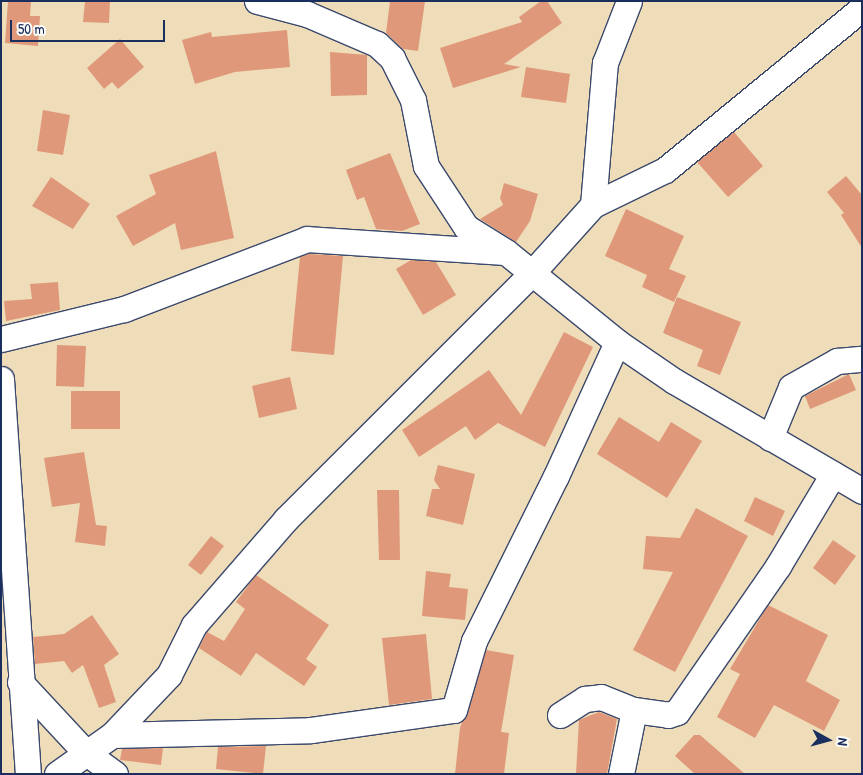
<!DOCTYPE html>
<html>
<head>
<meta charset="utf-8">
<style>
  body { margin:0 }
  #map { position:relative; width:863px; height:775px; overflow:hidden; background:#efddba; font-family:"Patrick Hand",sans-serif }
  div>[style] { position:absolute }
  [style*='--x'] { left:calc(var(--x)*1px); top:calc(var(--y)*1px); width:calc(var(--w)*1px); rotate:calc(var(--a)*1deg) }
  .building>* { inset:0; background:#df997a }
  .roads { filter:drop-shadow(1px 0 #3b496c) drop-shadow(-1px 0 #3b496c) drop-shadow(0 1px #3b496c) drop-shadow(0 -1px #3b496c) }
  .minor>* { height:25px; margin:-12.5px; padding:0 12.5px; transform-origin:12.5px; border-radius:12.5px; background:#fff }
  span { translate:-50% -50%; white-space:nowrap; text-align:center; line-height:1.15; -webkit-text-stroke:4px #fdfcf7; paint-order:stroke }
  .frame { position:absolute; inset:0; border:2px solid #1b2f5e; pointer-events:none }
  .north { position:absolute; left:803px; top:715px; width:50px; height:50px; -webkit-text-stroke:4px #fdfcf7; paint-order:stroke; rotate:97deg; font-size:14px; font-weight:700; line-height:20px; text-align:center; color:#1b2f5e }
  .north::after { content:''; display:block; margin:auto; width:18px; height:22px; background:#1b2f5e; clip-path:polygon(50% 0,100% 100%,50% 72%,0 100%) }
  .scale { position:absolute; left:10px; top:20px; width:155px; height:22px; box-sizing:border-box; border:2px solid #1b2f5e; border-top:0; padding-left:6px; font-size:15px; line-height:18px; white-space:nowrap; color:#1b2f5e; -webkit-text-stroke:4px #fdfcf7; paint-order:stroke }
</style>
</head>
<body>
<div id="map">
  <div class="building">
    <div style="clip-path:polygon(8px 1px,31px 1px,30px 16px,40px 16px,38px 46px,5px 43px)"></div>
    <div style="clip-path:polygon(85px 1px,110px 1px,109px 23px,83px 22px)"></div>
    <div style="clip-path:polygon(390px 1px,425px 1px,418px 51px,403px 49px,386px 33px)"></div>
    <div style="clip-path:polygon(541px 1px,547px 1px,562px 23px,504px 64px,521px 67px,453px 88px,440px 48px,522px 22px,519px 17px)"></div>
    <div style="clip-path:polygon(287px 30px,290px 67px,235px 72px,195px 84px,182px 40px,211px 32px,212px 37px)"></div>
    <div style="clip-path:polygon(120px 39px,144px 67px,118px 89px,112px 82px,104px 89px,87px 68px)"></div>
    <div style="clip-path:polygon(330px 52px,367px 55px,367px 95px,331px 96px)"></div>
    <div style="clip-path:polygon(526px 67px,570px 74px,566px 103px,521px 97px)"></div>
    <div style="clip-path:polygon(43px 110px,70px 115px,63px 155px,37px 151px)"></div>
    <div style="clip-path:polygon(734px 132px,763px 166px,728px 197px,697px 162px)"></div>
    <div style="clip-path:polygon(216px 151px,234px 238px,181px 250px,175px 223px,133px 246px,116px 216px,156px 194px,149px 175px)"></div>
    <div style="clip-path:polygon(390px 153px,420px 224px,402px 231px,376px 229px,364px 197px,357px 200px,346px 170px)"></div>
    <div style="clip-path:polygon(846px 176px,862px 195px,862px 248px,841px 215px,844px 213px,827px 192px)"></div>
    <div style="clip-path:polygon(51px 177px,90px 204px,73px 229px,32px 206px)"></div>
    <div style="clip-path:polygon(504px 183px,538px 194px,530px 221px,516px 242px,480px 219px,503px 205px,500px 198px)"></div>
    <div style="clip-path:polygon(626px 209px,684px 236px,669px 269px,686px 276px,674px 302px,642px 287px,647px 275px,605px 256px)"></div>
    <div style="clip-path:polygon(309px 254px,343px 256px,334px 355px,291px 351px,300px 257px)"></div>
    <div style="clip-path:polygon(411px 260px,436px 262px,456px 295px,423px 315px,396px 269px)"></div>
    <div style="clip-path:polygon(58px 282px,60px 310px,6px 321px,4px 301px,32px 299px,30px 284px)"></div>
    <div style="clip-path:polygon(677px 297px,741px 322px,720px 375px,697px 366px,703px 350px,663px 333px)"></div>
    <div style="clip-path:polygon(564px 332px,593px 347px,545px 447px,498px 423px,475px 440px,466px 426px,419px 457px,402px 430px,489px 370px,521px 415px)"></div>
    <div style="clip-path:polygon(57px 345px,86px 346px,84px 387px,56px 386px)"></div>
    <div style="clip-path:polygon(849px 374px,856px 390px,810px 409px,805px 396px)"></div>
    <div style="clip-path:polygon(290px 377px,297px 409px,259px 418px,252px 386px)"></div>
    <div style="clip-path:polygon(71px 391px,120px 391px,120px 429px,71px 429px)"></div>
    <div style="clip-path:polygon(619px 417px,659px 442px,671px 422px,702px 441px,667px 498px,597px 454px)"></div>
    <div style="clip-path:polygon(84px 452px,96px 525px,107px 526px,105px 546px,75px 542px,80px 503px,52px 507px,44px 458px)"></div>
    <div style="clip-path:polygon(438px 465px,475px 474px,463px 525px,426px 516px,432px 489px,440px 489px,434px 480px)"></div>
    <div style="clip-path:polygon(377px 490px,399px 490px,400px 560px,379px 560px)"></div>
    <div style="clip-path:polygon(755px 497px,785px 511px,773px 536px,744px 521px)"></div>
    <div style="clip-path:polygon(696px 508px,748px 536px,675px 672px,633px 650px,673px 572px,643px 569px,646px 536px,680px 538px)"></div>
    <div style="clip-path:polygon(211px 536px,224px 546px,201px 575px,188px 565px)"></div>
    <div style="clip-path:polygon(833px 540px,856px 556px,835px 585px,813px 568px)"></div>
    <div style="clip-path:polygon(426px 571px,451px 574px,449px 587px,468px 589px,465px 620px,422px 616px)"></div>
    <div style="clip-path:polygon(256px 575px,329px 625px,306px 659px,317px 667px,304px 686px,256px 653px,241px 676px,199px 648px,207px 632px,224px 641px,245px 609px,236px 602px)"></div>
    <div style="clip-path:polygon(768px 605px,828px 635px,806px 681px,840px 700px,824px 731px,774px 705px,755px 738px,717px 717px,740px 674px,730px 669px)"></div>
    <div style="clip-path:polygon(92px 615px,119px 654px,104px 665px,116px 702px,99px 708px,83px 665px,72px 673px,64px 661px,35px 664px,33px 637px,64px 634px)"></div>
    <div style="clip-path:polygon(426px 634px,432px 699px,389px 705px,382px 638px)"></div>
    <div style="clip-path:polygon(486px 650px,514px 655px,501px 732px,509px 733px,504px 774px,455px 774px,460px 728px)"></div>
    <div style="clip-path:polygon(599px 712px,617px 719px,607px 774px,576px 774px,579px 720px)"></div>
    <div style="clip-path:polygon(694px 735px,700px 735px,745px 774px,695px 774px,675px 756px)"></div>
    <div style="clip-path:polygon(266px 746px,263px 774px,216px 769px,218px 747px)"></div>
    <div style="clip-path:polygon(163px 748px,161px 765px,120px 760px,122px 749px)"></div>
  </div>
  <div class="roads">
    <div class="minor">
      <div style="--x:257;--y:1;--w:52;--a:14.6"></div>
      <div style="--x:307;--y:14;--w:76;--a:23.2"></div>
      <div style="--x:377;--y:44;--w:21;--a:43"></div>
      <div style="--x:392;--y:58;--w:47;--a:63.4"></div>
      <div style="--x:413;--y:100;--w:67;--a:78.9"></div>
      <div style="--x:426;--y:166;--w:73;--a:56.7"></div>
      <div style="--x:466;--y:227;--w:47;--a:32"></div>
      <div style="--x:506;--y:252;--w:143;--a:39"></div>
      <div style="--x:617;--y:342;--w:69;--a:34.4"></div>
      <div style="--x:674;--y:381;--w:218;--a:30.3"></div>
      <div style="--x:593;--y:205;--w:143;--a:-85.2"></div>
      <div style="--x:605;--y:63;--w:66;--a:-68.8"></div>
      <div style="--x:1;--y:339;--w:127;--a:-13.7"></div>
      <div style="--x:124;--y:309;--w:196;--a:-20.9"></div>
      <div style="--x:307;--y:239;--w:197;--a:3.8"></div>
      <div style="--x:1;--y:379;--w:396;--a:86.1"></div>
      <div style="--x:770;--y:438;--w:55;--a:-67.6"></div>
      <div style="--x:791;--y:387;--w:53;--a:-29.5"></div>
      <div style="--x:837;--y:361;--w:25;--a:-5"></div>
      <div style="--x:20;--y:682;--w:96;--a:47.1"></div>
      <div style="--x:85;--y:752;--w:37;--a:36"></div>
      <div style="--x:560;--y:715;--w:30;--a:-33"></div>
      <div style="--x:585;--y:699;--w:16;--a:-7"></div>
      <div style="--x:601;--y:697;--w:35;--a:22"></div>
      <div style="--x:634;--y:710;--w:34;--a:8"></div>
      <div style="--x:668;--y:715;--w:9;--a:-18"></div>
      <div style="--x:677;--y:712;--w:178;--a:-55.3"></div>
      <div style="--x:778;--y:566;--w:107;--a:-59.1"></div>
      <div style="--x:112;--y:735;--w:199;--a:-1.4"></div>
      <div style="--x:311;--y:730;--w:144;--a:-8"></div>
      <div style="--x:454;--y:710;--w:72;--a:-73.8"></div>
      <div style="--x:474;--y:641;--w:184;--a:-63.6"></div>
      <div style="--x:556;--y:476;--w:147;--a:-65.5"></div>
      <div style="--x:57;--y:774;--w:67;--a:-35.3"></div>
      <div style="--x:112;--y:735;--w:83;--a:-46.5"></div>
      <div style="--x:169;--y:675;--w:56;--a:-63.4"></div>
      <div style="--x:194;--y:625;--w:140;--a:-49"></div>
      <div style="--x:286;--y:519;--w:346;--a:-45"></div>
      <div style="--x:531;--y:274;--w:93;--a:-48.1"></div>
      <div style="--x:593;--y:205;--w:80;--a:-25.9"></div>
      <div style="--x:665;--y:170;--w:255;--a:-39.4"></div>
      <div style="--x:621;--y:774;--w:65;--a:-78.5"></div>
    </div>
  </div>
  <div class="frame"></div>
  <div class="north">N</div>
  <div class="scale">50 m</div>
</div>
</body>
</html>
